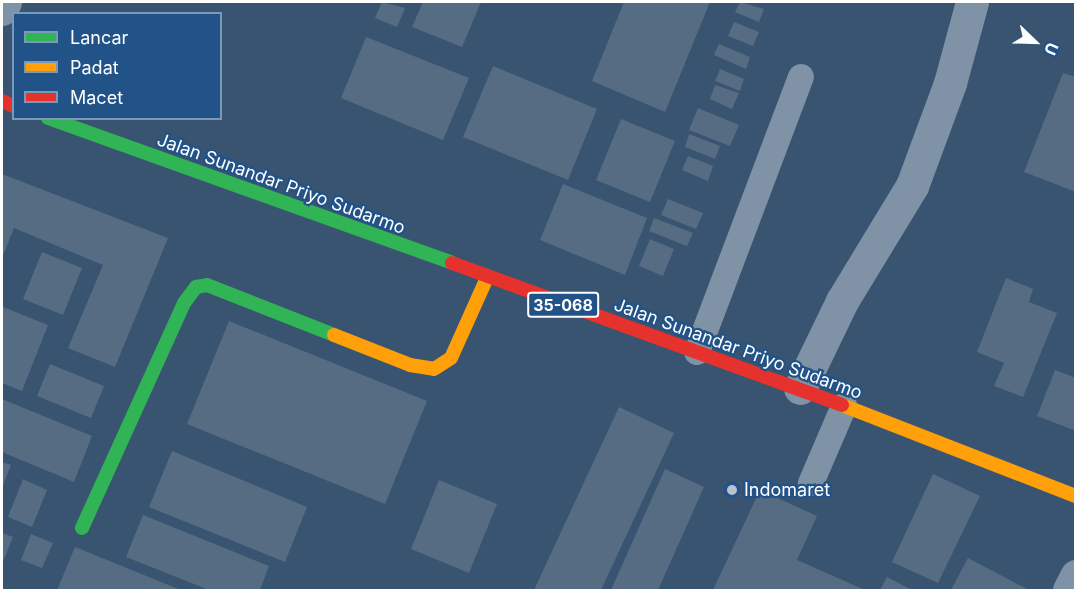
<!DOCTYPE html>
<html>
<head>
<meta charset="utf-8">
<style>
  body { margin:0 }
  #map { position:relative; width:1077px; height:592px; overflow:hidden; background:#385471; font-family:Inter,sans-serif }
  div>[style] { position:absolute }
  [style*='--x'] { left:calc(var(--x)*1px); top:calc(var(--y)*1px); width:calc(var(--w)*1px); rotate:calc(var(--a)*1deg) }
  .building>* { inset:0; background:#566c83 }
  .lane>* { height:26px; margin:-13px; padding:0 13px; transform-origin:13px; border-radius:13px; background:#7f92a6 }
  .street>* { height:33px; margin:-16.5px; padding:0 16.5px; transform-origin:16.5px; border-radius:16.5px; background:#7f92a6 }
  .fast>* { height:14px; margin:-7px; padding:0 7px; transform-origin:7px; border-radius:7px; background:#30b455 }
  .slow>* { height:14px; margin:-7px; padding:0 7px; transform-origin:7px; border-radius:7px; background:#ff9f0a }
  .jam>* { height:14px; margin:-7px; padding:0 7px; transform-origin:7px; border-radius:7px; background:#e5322d }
  .dots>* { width:16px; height:16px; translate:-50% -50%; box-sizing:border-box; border:3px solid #215388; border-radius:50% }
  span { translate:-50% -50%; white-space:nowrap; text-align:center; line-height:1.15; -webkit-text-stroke:4.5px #215388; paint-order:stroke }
  .shield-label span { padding:2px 4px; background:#215388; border:2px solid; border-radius:4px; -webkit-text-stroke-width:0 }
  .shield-label { font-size:16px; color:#fff; font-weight:700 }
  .street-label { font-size:18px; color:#fff }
  .poi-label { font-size:18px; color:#fff }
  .left { translate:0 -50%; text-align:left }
  .frame { position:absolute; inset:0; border:3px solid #fff; pointer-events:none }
  .legend { position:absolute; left:12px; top:12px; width:210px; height:108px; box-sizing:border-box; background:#215388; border:2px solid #7a98b8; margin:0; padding:8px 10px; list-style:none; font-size:18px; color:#fff }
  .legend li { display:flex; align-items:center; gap:12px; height:30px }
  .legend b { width:30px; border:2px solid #7a98b8 }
  .north { position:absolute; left:1005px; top:12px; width:60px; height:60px; -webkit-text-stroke:4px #215388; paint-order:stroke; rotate:113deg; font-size:16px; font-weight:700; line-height:24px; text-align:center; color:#fff }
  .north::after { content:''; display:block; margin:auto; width:21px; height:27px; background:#fff; clip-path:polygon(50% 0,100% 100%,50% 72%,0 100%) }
</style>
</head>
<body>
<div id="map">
  <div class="building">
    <div style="clip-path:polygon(382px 2px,405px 8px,397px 27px,375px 18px)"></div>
    <div style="clip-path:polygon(423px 2px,481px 2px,462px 47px,412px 27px)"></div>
    <div style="clip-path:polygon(624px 2px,710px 2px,665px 112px,592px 81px)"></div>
    <div style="clip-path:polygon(740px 2px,764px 9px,759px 22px,735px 12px)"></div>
    <div style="clip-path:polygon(734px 22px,759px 32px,753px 46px,728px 36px)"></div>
    <div style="clip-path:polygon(366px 37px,469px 78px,443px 140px,341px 98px)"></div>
    <div style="clip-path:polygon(719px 44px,750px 57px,746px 69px,714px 55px)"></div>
    <div style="clip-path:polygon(493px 66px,597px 109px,568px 180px,463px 137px)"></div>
    <div style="clip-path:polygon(720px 69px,744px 79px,740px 91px,715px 81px)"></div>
    <div style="clip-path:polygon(1063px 73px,1076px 77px,1076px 192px,1024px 172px)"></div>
    <div style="clip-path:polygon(715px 85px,739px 93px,732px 109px,710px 99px)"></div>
    <div style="clip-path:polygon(698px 108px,739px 125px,730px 146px,689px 130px)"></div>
    <div style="clip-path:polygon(621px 119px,675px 141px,650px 202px,596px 180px)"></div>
    <div style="clip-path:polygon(689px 134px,720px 146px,715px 159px,685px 147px)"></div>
    <div style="clip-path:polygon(688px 156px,713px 166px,708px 181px,682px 170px)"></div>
    <div style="clip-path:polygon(2px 174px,168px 238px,115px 367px,68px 348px,103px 265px,14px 228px,2px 258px)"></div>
    <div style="clip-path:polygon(563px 184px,647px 218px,625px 275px,540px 240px)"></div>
    <div style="clip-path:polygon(668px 199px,703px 213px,696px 229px,661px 215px)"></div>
    <div style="clip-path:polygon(654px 218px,693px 233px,687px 246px,649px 231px)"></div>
    <div style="clip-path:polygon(650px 239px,674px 249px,663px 276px,639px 266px)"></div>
    <div style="clip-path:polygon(42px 252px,82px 268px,63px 315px,23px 299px)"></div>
    <div style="clip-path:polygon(1006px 278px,1033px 289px,1029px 302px,1057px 313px,1023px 397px,994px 386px,1004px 363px,977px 352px)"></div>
    <div style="clip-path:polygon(3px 307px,48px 325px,22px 391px,2px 383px)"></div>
    <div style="clip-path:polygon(229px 321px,427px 401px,385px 504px,187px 424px)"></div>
    <div style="clip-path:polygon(50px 364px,104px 386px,91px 418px,37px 396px)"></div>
    <div style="clip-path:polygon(1055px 370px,1076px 378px,1076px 431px,1037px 416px)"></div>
    <div style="clip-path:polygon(2px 399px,92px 436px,74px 482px,2px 452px)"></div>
    <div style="clip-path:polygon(619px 407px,674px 433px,601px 590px,534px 590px)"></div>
    <div style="clip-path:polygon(172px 451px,307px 507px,285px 562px,149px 507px)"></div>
    <div style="clip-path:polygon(2px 462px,11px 465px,2px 488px)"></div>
    <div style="clip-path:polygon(665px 469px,704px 487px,658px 590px,611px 590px)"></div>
    <div style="clip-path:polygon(933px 474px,980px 496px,938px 583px,892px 562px)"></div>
    <div style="clip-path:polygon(23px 479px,47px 490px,32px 527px,8px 517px)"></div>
    <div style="clip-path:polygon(439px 480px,497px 504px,469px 573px,411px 549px)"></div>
    <div style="clip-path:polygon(760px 490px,817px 516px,797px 560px,865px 590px,713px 590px)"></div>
    <div style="clip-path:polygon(143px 515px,269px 566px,260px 590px,209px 590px,126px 557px)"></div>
    <div style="clip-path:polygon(2px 533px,13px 537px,2px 564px)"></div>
    <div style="clip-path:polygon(31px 534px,53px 543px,42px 568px,21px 560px)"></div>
    <div style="clip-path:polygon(75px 547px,181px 590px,57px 590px)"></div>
    <div style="clip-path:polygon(968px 558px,1029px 590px,951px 590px)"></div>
    <div style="clip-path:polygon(887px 577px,912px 590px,880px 590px)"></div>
  </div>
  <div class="lane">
    <div style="--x:697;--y:352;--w:294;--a:-69.3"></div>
    <div style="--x:811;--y:483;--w:84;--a:-66.8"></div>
  </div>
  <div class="street">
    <div style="--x:2;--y:9;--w:8;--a:-67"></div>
    <div style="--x:800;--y:388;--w:97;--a:-64.2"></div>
    <div style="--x:842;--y:301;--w:135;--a:-58.7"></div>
    <div style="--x:912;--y:186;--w:110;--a:-69.7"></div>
    <div style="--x:950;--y:83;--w:84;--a:-74.8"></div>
    <div style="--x:1069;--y:590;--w:16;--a:-63"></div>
  </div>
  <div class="fast">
    <div style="--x:48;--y:118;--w:429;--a:19.7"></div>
    <div style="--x:82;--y:528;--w:247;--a:-65.6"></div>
    <div style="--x:184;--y:303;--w:20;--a:-53"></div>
    <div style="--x:196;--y:287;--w:11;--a:-10"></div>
    <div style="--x:207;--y:285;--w:136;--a:21.5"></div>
  </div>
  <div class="slow">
    <div style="--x:334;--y:335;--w:82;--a:21.5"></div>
    <div style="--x:410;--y:365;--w:24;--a:9"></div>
    <div style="--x:434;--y:369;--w:20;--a:-33"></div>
    <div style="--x:451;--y:358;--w:88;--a:-65.8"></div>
    <div style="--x:842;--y:405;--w:251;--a:21.3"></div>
  </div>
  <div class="jam">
    <div style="--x:2;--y:101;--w:13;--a:23"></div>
    <div style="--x:452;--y:263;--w:415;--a:20"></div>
  </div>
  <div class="dots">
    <div style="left:732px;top:490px;background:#b9c3cd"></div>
  </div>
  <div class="shield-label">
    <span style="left:563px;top:305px">35-068</span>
  </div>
  <div class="street-label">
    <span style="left:281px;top:184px;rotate:20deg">Jalan Sunandar Priyo Sudarmo</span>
    <span style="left:738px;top:349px;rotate:20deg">Jalan Sunandar Priyo Sudarmo</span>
  </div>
  <div class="poi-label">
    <span class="left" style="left:744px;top:490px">Indomaret</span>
  </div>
  <div class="frame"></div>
  <ul class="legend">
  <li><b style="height:8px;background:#30b455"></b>Lancar</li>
  <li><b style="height:8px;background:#ff9f0a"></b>Padat</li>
  <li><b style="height:8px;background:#e5322d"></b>Macet</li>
  </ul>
  <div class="north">U</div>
</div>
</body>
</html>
